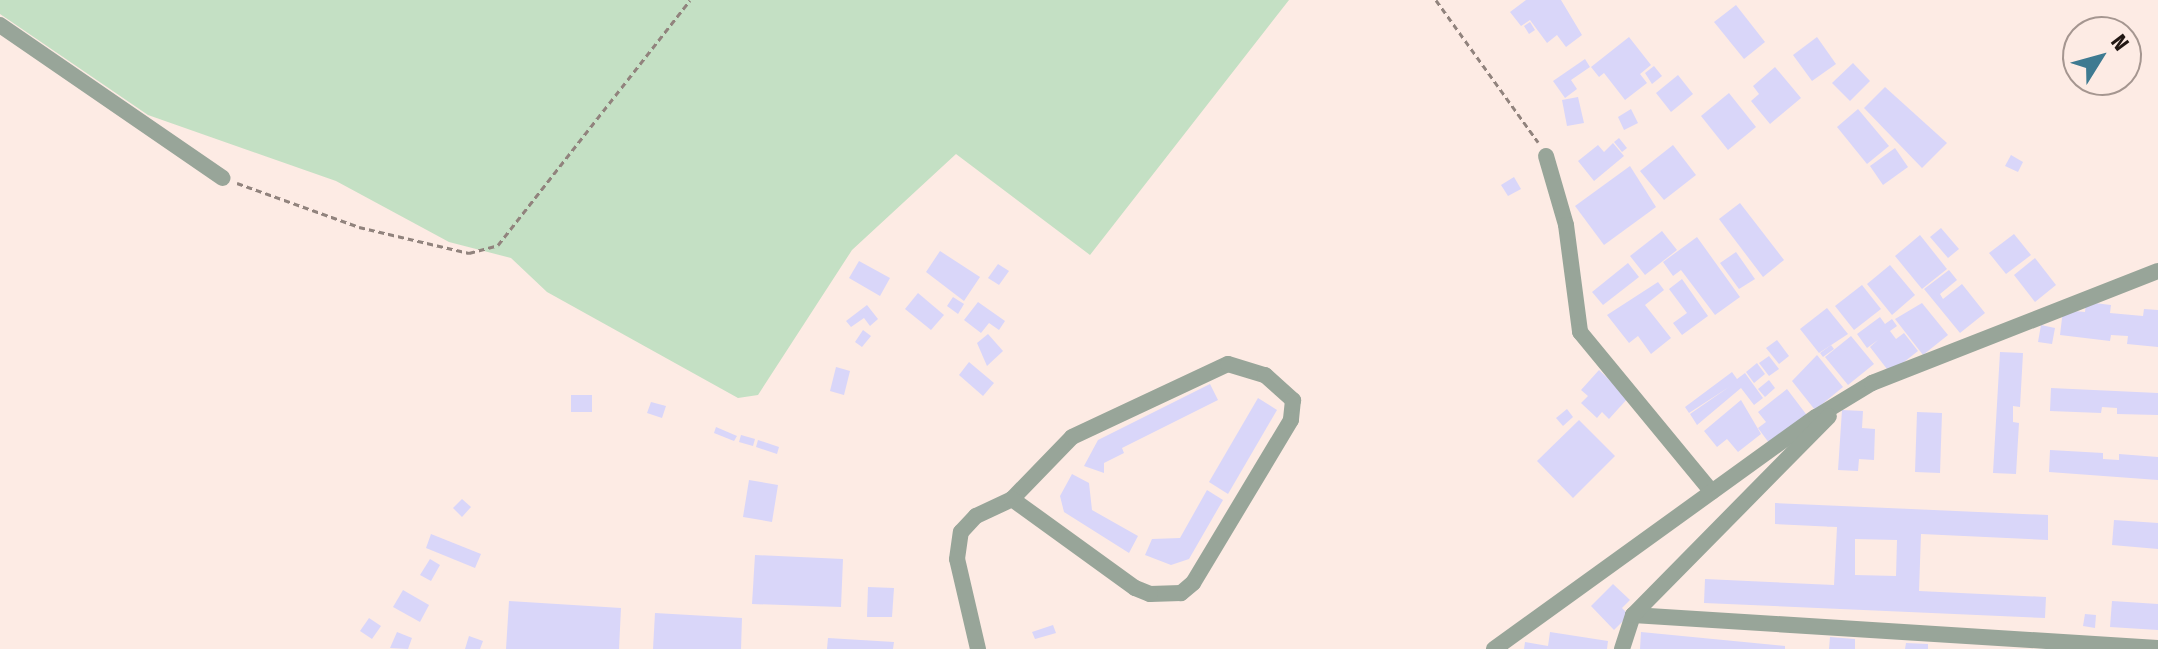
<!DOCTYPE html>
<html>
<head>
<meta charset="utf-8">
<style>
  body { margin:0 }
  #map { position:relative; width:2158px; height:649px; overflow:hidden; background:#fdebe4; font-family:"Fira Sans Condensed",sans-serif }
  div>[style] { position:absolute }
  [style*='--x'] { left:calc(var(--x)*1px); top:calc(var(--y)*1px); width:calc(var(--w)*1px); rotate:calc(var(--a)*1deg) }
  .green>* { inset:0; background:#c4e0c4 }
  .building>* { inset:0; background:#d9d6f9 }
  .path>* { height:3px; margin-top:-1.5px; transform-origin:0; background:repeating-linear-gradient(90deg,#91837d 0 6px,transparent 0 10px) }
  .minor>* { height:16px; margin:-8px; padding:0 8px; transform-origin:8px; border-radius:8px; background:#98a599 }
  span { translate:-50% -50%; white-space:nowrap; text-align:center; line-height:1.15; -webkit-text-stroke:8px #fdebe4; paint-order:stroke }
  .north { position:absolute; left:2062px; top:16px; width:80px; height:80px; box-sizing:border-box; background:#fdebe4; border:2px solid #a59690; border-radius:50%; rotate:53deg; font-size:22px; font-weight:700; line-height:32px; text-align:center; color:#211713 }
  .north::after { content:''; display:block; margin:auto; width:28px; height:36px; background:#3e7a91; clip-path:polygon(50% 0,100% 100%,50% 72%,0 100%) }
</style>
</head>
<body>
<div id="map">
  <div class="green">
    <div style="clip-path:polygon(0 0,1289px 0,1090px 255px,956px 154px,852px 250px,758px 395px,738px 398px,547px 292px,511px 258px,449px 242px,336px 181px,148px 115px,0 14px)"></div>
  </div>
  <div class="building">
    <div style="clip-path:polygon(1526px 0,1561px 0,1582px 35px,1566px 47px,1557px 35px,1547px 43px,1530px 20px,1521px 26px,1510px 12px)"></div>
    <div style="clip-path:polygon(1736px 5px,1765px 42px,1744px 59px,1714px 22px)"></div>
    <div style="clip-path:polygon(1530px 22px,1535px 30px,1529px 34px,1524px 26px)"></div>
    <div style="clip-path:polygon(1629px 37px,1651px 65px,1640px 74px,1647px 83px,1625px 100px,1604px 73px,1599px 77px,1591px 67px)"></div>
    <div style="clip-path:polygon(1817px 37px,1836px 64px,1812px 81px,1793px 55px)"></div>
    <div style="clip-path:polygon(1585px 59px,1590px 67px,1571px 80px,1577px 89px,1565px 98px,1553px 81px)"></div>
    <div style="clip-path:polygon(1853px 63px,1870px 81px,1850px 101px,1832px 83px)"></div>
    <div style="clip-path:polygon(1654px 66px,1662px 76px,1652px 84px,1645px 73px)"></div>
    <div style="clip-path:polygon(1775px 67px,1801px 98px,1770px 124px,1751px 101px,1759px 94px,1753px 86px)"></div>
    <div style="clip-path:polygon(1678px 75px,1693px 94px,1671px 112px,1656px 93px)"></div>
    <div style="clip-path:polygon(1885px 87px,1947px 143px,1922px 168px,1864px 108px)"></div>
    <div style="clip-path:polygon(1729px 93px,1756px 127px,1728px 150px,1701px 116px)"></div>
    <div style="clip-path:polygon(1578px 97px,1584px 123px,1567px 126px,1562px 100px)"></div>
    <div style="clip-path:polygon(1631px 109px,1638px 123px,1624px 130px,1618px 117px)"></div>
    <div style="clip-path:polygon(1858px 109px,1889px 146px,1867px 164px,1837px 127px)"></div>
    <div style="clip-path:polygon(1619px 138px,1627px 148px,1622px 152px,1614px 142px)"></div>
    <div style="clip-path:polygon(1613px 143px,1624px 156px,1594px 181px,1578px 161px,1598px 145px,1604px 152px)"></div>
    <div style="clip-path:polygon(1673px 145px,1696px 175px,1664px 200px,1640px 171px)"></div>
    <div style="clip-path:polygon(1895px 148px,1908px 167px,1883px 185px,1870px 166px)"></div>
    <div style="clip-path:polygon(2011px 155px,2023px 162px,2018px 172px,2005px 166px)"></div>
    <div style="clip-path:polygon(1630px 166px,1656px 207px,1604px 245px,1575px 206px)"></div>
    <div style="clip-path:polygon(1514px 177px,1521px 189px,1508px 196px,1501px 185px)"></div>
    <div style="clip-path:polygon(1740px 203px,1784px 260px,1763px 277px,1719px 219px)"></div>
    <div style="clip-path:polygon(1941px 228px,1959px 249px,1948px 258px,1930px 237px)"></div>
    <div style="clip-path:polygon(1662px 231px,1677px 250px,1645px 275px,1630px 256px)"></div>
    <div style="clip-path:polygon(2014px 234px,2031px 255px,2006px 274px,1989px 253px)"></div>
    <div style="clip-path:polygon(1920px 235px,1947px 269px,1922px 289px,1895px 256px)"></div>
    <div style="clip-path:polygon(1697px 237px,1740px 297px,1715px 315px,1681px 270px,1673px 276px,1663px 262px)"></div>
    <div style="clip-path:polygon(940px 251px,980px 277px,964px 301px,926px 272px)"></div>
    <div style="clip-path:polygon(1736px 252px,1755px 279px,1739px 289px,1720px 263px)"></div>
    <div style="clip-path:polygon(2035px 258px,2056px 285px,2035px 302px,2014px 275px)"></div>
    <div style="clip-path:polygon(859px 261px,890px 278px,880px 296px,849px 278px)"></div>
    <div style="clip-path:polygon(1628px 263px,1639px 277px,1603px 305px,1592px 292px)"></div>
    <div style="clip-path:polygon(998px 264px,1009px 271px,999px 285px,988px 278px)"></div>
    <div style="clip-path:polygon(1890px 265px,1915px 295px,1892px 315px,1867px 284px)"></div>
    <div style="clip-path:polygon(1949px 270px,1957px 280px,1940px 294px,1943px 299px,1962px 284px,1985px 313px,1960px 333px,1924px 289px)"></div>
    <div style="clip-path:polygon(1682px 279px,1708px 316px,1682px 335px,1673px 323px,1687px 313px,1669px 289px)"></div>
    <div style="clip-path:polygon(1658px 282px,1664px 290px,1645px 305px,1671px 338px,1651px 354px,1638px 336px,1629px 343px,1607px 315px)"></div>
    <div style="clip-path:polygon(1862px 285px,1881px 309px,1854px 330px,1835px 306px)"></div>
    <div style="clip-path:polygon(918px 293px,944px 315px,931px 330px,905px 309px)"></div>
    <div style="clip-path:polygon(953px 297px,964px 304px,958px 314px,947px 306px)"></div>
    <div style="clip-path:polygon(978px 302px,1005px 321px,999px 330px,989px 323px,981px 333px,964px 320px)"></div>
    <div style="clip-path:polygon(2086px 302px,2111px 305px,2110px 313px,2143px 316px,2144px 309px,2158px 310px,2158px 347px,2127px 344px,2128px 336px,2111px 335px,2110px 341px,2060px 335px,2063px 310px,2085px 312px)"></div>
    <div style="clip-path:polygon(1922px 303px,1948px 335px,1923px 355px,1895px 319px)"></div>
    <div style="clip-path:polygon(867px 305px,878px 319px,870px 326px,864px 318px,851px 327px,846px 321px)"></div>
    <div style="clip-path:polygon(1827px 308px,1848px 334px,1819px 353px,1800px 329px)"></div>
    <div style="clip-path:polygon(1880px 317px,1885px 324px,1892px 319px,1897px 326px,1890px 331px,1896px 339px,1904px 333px,1918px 351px,1890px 373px,1870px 347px,1878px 340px,1867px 348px,1857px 334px)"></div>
    <div style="clip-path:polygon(2041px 325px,2055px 328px,2052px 344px,2038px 342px)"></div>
    <div style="clip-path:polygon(863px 330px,871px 336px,862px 347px,855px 342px)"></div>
    <div style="clip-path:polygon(988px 334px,1003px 351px,987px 366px,977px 343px)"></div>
    <div style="clip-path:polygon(1851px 336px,1874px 364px,1848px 385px,1825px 357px)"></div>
    <div style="clip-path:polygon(1777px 340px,1789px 356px,1779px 364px,1766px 348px)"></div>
    <div style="clip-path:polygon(1831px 345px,1834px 349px,1823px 357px,1820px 353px)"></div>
    <div style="clip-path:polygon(2000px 352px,2023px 353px,2020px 407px,2013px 406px,2013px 422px,2019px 423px,2016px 474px,1993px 473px)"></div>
    <div style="clip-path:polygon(1817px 355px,1843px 387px,1815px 410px,1792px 381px)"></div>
    <div style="clip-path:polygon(1769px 356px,1779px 369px,1769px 376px,1759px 363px)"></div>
    <div style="clip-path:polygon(969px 362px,994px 383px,983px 396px,959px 375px)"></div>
    <div style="clip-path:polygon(1757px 363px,1765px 374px,1754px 383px,1746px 372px)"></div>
    <div style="clip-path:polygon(836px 367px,850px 371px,844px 395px,830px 391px)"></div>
    <div style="clip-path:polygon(1599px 370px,1628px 398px,1609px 419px,1602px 412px,1597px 418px,1581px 403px,1588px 396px,1581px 390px)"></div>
    <div style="clip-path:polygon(1732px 372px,1737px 379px,1745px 373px,1763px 398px,1754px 405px,1741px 388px,1697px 425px,1690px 414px,1729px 387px,1689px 413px,1685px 407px)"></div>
    <div style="clip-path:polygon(1769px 380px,1775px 388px,1765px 397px,1758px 389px)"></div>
    <div style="clip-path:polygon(1210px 384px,1218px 400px,1122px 448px,1124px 453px,1104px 463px,1104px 473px,1084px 466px,1098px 440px)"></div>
    <div style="clip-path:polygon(2051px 388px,2158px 393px,2158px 415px,2117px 414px,2117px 408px,2102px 407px,2101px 413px,2050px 411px)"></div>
    <div style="clip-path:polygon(1787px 389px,1809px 418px,1772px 447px,1758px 428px,1766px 422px,1758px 412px)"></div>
    <div style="clip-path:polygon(571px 395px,592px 395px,592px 412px,571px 412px)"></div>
    <div style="clip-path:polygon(1258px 398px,1277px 410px,1228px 494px,1209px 482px)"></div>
    <div style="clip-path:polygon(1741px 400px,1761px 434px,1738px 452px,1727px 439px,1717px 447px,1704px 431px)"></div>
    <div style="clip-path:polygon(651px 402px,666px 406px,662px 418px,647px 413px)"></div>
    <div style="clip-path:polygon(1567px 409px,1573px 417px,1563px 426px,1556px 418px)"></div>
    <div style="clip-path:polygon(1842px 410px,1863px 411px,1862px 428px,1875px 429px,1874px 460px,1859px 459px,1858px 471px,1838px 470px)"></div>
    <div style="clip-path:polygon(1917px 412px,1942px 413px,1940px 473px,1915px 472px)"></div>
    <div style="clip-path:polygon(1579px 420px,1615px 456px,1573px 498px,1537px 461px)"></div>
    <div style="clip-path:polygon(716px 427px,737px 436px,734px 441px,714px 433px)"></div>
    <div style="clip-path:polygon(741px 435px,755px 439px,753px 446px,739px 442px)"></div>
    <div style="clip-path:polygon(758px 440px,779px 447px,777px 454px,756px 447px)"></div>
    <div style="clip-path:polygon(2050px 450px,2103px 453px,2103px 459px,2119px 460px,2119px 454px,2158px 457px,2158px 480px,2049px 472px)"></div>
    <div style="clip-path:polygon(1072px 474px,1089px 483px,1092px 510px,1138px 536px,1129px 553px,1064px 512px,1060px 496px)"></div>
    <div style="clip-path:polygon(749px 480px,778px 485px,772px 522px,743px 517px)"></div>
    <div style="clip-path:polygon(1207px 490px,1223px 500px,1189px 559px,1171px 565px,1145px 555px,1152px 539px,1180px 538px)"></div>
    <div style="clip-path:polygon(462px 499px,471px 507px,462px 517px,453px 508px)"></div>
    <div style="clip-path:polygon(evenodd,1775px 503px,2048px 515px,2048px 540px,1921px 534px,1919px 591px,2046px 597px,2045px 618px,1704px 603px,1705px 579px,1834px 585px,1837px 527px,1775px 524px,1775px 503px,1855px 539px,1897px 540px,1896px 576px,1855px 575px,1855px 539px)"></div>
    <div style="clip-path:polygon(2114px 520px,2158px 523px,2158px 549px,2112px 545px)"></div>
    <div style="clip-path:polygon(431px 534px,481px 554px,475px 568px,426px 548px)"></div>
    <div style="clip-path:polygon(755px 555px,843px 559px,841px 607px,752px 604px)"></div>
    <div style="clip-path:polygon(430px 559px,440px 565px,431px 581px,420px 575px)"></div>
    <div style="clip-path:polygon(1613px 584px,1630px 600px,1622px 608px,1629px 615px,1614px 630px,1591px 606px)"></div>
    <div style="clip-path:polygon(868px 587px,894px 588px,892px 617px,867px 617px)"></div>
    <div style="clip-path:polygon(403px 590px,429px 605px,420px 622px,393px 607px)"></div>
    <div style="clip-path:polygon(509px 601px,621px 608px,619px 649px,506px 649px)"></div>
    <div style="clip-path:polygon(2112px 601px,2158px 604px,2158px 630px,2110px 627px)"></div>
    <div style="clip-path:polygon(655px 613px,742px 618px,741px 649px,653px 649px)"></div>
    <div style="clip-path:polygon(2085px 614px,2096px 615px,2095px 628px,2083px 626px)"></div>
    <div style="clip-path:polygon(369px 618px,381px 626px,372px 639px,360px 631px)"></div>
    <div style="clip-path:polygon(1053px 625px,1056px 633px,1035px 639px,1032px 632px)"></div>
    <div style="clip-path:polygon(397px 632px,412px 638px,408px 649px,390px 648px)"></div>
    <div style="clip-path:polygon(1550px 632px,1608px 641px,1607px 649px,1524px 649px,1525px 642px,1548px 646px)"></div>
    <div style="clip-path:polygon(1641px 632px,1785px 646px,1785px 649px,1640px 649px)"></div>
    <div style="clip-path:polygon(469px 636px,483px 641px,480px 649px,465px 649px)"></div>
    <div style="clip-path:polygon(1830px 637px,1855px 639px,1855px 649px,1829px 649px)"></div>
    <div style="clip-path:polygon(828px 638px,894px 642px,893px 649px,827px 649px)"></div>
    <div style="clip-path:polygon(1906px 643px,1928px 644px,1928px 649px,1905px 649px)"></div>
  </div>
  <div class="path">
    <div style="--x:1436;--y:0;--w:175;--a:54.3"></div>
    <div style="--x:237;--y:183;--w:130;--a:19.8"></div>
    <div style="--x:359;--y:227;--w:113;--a:13.3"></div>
    <div style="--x:469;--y:253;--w:30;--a:-15"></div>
    <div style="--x:498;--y:245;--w:311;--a:-51.9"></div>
  </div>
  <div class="minor">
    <div style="--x:0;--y:25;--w:270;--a:34.5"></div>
    <div style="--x:1546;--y:156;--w:72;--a:73.8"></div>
    <div style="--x:1566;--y:225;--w:108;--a:82.5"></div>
    <div style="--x:1580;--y:332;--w:207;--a:50.5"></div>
    <div style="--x:1633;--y:615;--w:526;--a:3.6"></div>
    <div style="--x:978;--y:649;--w:92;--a:-103.1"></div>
    <div style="--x:957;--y:559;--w:27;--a:-82"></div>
    <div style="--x:961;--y:532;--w:22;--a:-47"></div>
    <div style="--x:976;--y:516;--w:40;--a:-25"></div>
    <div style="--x:1012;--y:499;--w:86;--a:-45.9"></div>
    <div style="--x:1072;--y:437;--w:172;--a:-25.1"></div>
    <div style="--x:1228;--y:364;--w:39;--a:17"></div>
    <div style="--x:1265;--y:375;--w:38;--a:42"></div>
    <div style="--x:1293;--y:400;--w:20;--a:96"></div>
    <div style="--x:1291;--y:420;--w:190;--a:121"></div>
    <div style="--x:1193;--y:583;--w:16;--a:140"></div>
    <div style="--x:1181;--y:593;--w:31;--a:178"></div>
    <div style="--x:1150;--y:594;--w:16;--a:-158"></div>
    <div style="--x:1135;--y:588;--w:152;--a:-144.1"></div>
    <div style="--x:1494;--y:649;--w:397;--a:-35.8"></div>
    <div style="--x:1816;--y:417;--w:66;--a:-31.3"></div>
    <div style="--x:1872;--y:383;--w:307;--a:-21.4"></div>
    <div style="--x:1622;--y:649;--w:36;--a:-72"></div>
    <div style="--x:1633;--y:615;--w:279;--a:-45.4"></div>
  </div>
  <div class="north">N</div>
</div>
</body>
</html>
